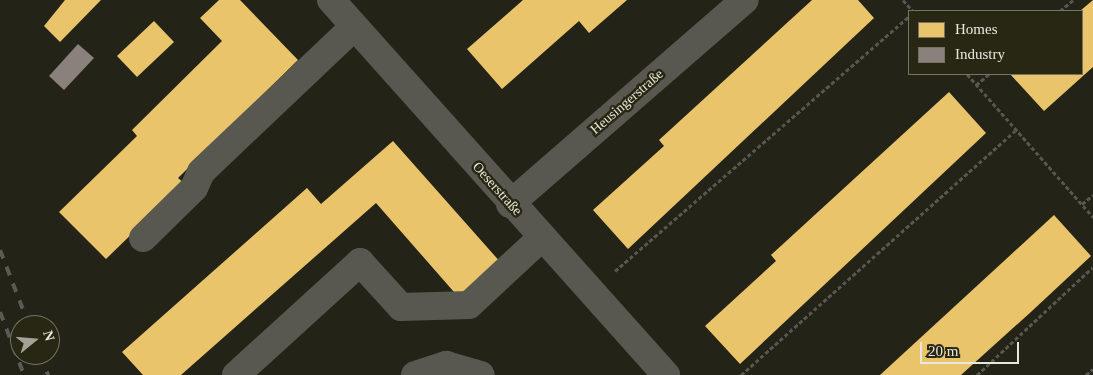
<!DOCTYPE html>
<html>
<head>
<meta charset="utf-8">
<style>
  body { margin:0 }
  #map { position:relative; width:1093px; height:375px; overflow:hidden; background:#242318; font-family:"Times New Roman",serif }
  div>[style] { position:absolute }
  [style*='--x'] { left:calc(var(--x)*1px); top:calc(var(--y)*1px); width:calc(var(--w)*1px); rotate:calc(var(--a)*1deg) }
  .homes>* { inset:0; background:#e9c46a }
  .industry>* { inset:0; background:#8a817c }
  .path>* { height:3px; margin-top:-1.5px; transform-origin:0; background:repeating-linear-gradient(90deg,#58574f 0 4px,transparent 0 6.5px) }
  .minor>* { height:28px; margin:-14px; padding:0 14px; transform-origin:14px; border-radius:14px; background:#595850 }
  .rail>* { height:4px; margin-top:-2px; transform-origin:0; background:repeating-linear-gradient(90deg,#5b5a54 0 9px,transparent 0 18px) }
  span { translate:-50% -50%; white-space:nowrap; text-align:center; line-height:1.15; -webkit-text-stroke:5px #282714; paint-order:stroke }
  .street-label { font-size:14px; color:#e8e7db }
  .legend { position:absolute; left:908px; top:10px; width:175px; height:65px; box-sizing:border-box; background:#282714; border:1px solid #757464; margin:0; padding:6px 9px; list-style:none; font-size:15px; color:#e8e7db }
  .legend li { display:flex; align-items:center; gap:10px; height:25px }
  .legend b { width:25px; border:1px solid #757464 }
  .north { position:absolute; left:10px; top:315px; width:50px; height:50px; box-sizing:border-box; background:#282714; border:1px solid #757464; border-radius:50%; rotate:73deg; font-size:14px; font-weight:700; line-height:20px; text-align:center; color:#e8e7db }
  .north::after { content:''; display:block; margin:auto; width:18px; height:22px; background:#a3a297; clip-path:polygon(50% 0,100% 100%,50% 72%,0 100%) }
  .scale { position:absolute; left:920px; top:342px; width:99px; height:22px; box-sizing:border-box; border:2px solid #e8e7db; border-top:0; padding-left:6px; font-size:15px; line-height:18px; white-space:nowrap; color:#e8e7db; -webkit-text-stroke:4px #282714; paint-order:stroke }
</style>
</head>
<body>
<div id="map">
  <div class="homes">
    <div style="clip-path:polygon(65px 0,101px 0,60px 42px,44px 26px)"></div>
    <div style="clip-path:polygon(219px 0,240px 0,298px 60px,178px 178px,184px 183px,106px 259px,59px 212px,137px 136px,132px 130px,222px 41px,200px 18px)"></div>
    <div style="clip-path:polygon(523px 0,627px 0,589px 33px,579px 21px,502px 89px,467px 49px)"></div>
    <div style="clip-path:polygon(812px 0,858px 0,874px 18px,628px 249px,593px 210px,664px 146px,659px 140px)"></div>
    <div style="clip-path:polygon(1093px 0,1093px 67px,1044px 111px,1010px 74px,1082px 74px,1080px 11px)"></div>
    <div style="clip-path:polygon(154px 21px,174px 42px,137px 77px,117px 56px)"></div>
    <div style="clip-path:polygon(949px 92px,986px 133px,740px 364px,705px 326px,776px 261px,771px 255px)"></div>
    <div style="clip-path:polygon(393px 141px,502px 264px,461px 300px,376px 203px,181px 375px,143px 375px,122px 352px,307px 188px,321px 204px)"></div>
    <div style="clip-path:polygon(1054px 215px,1091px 256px,1032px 311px,961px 375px,880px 375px)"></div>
  </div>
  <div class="industry">
    <div style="clip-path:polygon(78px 44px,94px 58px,64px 90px,49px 76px)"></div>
  </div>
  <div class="path">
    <div style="--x:903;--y:0;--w:15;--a:48"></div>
    <div style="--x:1060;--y:11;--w:17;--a:-40"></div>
    <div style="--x:967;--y:74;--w:191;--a:48.6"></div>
    <div style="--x:976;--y:85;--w:17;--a:-40"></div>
    <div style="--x:1082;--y:204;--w:14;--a:-39"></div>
    <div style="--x:615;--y:271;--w:389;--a:-40.9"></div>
    <div style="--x:741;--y:375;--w:367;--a:-41.7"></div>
    <div style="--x:977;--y:375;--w:158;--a:-43"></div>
    <div style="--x:1086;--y:375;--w:9;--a:-41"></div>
  </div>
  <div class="minor">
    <div style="--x:331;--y:0;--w:503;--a:48.22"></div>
    <div style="--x:510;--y:204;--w:311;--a:-41"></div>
    <div style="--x:143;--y:238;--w:71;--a:-44.4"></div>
    <div style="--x:194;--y:188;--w:17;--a:-66"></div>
    <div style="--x:201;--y:172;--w:211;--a:-43.5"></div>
    <div style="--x:236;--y:375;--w:168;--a:-42.3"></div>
    <div style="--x:360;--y:262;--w:61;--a:47.7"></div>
    <div style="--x:401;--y:307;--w:68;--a:-1.7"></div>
    <div style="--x:469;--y:305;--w:98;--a:-42.9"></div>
    <div style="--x:415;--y:375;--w:33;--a:-18"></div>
    <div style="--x:446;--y:365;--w:36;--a:16"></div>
  </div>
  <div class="rail">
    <div style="--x:0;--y:250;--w:80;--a:68.9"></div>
    <div style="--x:0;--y:312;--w:67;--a:69.1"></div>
    <div style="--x:40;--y:355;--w:22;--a:68"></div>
  </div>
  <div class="street-label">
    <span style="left:627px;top:102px;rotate:-41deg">Heusingerstraße</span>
    <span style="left:497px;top:189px;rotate:48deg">Oeserstraße</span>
  </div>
  <ul class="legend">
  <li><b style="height:14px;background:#e9c46a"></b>Homes</li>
  <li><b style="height:14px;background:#8a817c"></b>Industry</li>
  </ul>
  <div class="north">N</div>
  <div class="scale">20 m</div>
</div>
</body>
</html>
